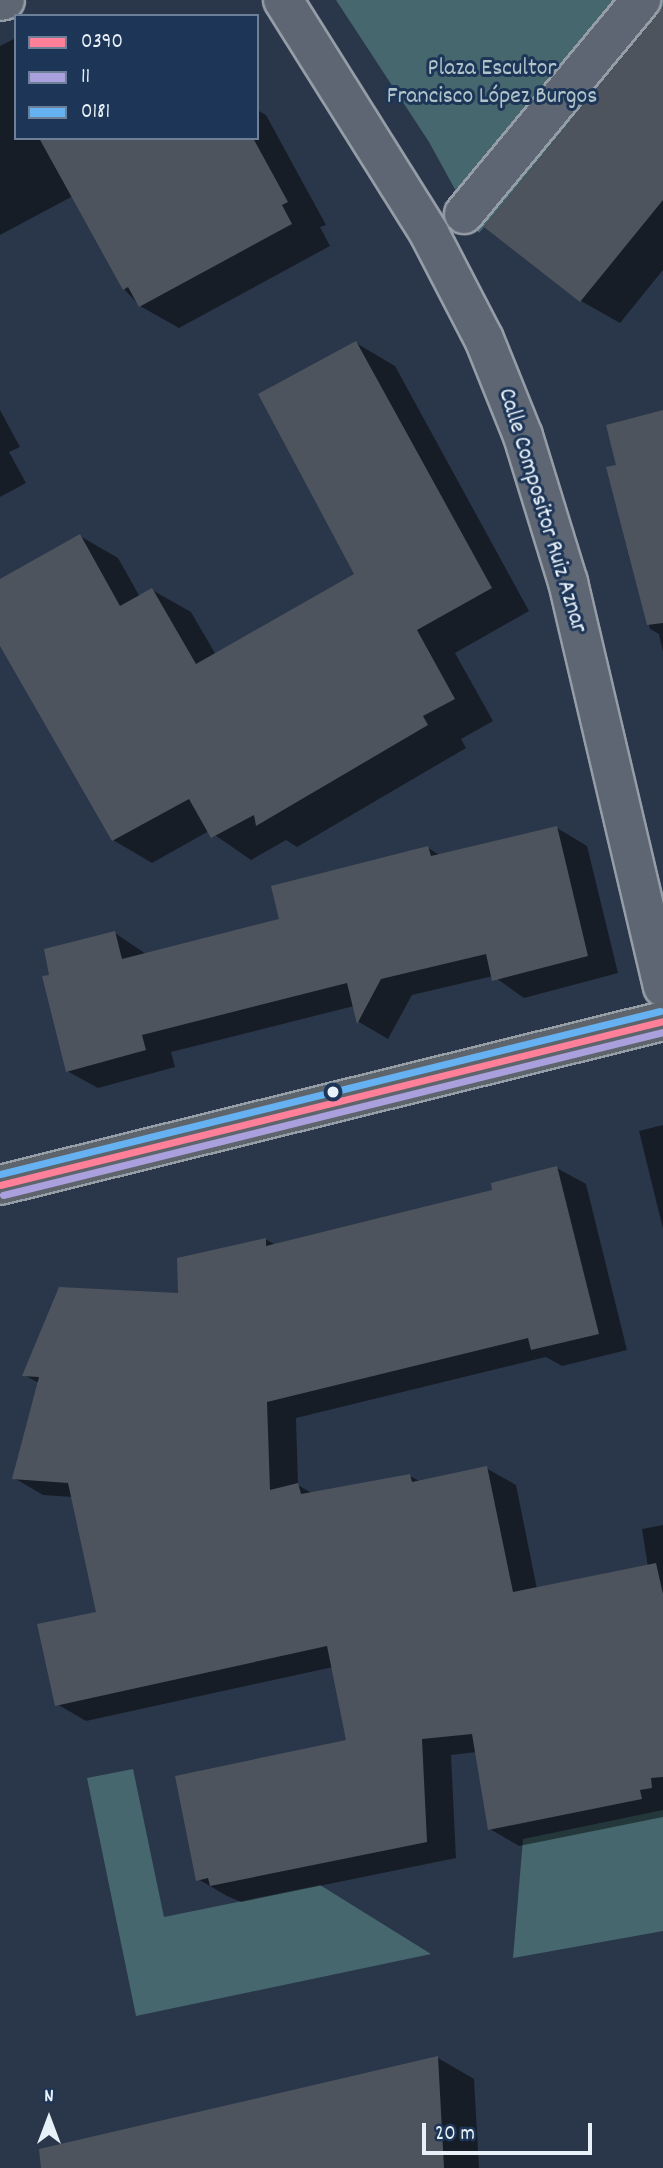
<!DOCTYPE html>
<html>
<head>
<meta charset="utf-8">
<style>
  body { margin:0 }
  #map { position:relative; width:663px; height:2168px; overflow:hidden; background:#2a374a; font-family:Dekko,sans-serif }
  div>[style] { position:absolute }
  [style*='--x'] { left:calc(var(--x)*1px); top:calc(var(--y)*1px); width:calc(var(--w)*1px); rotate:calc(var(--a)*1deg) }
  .green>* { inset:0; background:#45676d }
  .shadow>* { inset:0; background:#0007 }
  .building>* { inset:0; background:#4d545e }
  .roads { filter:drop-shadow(2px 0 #959da7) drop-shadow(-2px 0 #959da7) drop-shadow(0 2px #959da7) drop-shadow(0 -2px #959da7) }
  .minor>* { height:38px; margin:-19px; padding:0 19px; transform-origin:19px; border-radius:19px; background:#5d6672 }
  .major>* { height:38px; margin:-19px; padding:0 19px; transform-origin:19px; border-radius:19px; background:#5d646b }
  .bus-1>* { height:7px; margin:-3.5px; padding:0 3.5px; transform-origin:3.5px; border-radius:3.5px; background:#ff8098 }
  .bus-2>* { height:7px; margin:-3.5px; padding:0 3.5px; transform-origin:3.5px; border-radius:3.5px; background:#aaa0de }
  .bus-3>* { height:7px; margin:-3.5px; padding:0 3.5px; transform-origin:3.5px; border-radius:3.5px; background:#66b1f2 }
  .dots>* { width:19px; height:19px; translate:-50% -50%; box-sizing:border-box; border:4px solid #1d3557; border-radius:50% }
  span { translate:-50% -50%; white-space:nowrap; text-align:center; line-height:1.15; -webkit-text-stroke:6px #1d3557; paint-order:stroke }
  .park-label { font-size:24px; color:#b0c4c9 }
  .street-label { font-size:24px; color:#e8f1f8 }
  .legend { position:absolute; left:14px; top:14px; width:245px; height:126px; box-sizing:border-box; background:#1d3557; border:2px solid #6e8097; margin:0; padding:9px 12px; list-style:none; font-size:21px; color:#e8f1f8 }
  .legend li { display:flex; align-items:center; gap:14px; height:35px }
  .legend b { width:35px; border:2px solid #6e8097 }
  .north { position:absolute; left:14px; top:2084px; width:70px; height:70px; -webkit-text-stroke:5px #1d3557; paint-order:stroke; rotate:0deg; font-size:19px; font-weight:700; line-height:28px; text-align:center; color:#e8f1f8 }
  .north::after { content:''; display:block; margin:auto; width:24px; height:32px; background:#e8f1f8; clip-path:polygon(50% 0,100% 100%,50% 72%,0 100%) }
  .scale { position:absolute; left:422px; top:2123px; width:170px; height:32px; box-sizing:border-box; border:4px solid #e8f1f8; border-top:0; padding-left:9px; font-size:21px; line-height:24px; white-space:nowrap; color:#e8f1f8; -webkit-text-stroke:5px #1d3557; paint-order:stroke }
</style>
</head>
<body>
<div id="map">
  <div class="green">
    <div style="clip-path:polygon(336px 0,663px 0,663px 7px,479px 233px,429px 142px)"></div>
    <div style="clip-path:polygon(133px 1769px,164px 1917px,320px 1885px,431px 1954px,136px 2016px,87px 1778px)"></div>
    <div style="clip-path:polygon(663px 1810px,663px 1931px,513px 1958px,523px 1839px)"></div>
  </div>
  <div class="shadow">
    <div style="clip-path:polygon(663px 21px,663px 270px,620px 323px,581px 301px)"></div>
    <div style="clip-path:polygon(16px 38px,16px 138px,257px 138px,257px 110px,266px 115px,326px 225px,320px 227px,330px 246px,179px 328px,140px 306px,124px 289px,73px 196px,0 235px,0 46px)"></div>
    <div style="clip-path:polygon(356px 343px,395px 366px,529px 611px,455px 653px,493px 721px,461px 739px,466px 748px,297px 847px,286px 840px,251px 860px,209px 831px,152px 863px,113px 840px,0 643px,0 581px,80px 536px,118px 558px,140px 597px,152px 590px,191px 612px,216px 655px,356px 574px)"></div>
    <div style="clip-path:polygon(0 410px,20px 447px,9px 452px,26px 483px,0 497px)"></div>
    <div style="clip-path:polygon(663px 412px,663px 652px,659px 634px,650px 629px,609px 468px,618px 466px)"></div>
    <div style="clip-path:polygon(557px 828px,587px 846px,618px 973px,524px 998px,493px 976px,412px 995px,388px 1039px,359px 1022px,354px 1006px,171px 1052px,175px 1067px,98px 1088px,67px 1071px,51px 976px,115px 933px,146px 954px,282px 920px,428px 848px,441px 856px)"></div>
    <div style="clip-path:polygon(663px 1125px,663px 1229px,639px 1131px)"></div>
    <div style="clip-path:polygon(557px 1168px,586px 1184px,627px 1350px,562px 1366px,546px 1357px,296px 1418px,298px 1485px,313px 1494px,410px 1476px,421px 1482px,486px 1468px,516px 1485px,537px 1589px,648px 1567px,642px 1529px,663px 1525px,663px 1817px,519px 1846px,490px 1829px,477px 1752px,451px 1755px,456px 1858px,241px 1902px,227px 1896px,198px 1879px,348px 1742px,333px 1667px,86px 1721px,57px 1704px,98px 1613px,73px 1497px,43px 1495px,14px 1478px,39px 1383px,24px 1375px,179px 1294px,265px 1239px,276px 1245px,494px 1192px)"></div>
    <div style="clip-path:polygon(438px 2058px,474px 2079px,479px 2168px,107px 2168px)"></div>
  </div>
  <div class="building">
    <div style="clip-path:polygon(663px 7px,663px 200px,580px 302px,484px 227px)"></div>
    <div style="clip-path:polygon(39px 138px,253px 138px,288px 202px,282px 205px,292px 224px,139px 307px,128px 287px,123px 290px)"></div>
    <div style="clip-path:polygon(356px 341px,492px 588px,417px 630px,455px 699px,423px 716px,428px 725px,256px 826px,254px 815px,211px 838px,189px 799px,112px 841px,0 646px,0 579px,80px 534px,120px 606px,152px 588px,196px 664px,354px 574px,258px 394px)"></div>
    <div style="clip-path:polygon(663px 410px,663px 623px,647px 625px,606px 467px,616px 465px,606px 425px)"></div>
    <div style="clip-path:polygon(557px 826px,588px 956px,492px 981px,486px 954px,381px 979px,357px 1024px,347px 983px,142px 1035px,146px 1050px,66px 1072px,42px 976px,49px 975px,44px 949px,115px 931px,122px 959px,279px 919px,271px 886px,428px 846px,431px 856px)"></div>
    <div style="clip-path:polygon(557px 1166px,599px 1334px,531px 1350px,528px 1338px,267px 1402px,270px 1490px,298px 1483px,301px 1494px,410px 1474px,412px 1482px,487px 1466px,513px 1592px,656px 1563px,663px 1594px,663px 1777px,651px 1778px,652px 1788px,640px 1790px,642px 1799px,488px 1830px,472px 1734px,422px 1739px,427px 1842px,210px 1886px,208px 1878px,196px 1881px,175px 1776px,346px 1740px,327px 1646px,55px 1706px,37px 1624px,96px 1612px,68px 1483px,12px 1479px,39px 1377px,22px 1376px,59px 1287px,178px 1293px,177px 1258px,266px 1238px,266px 1246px,492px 1190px,491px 1183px)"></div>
    <div style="clip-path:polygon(438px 2056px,444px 2168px,41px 2168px,39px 2149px)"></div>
  </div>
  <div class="roads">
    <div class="minor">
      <div style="--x:283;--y:0;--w:275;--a:57.9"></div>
      <div style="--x:429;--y:233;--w:119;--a:62.6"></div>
      <div style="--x:484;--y:339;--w:105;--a:68.1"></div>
      <div style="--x:523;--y:436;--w:153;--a:72.9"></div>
      <div style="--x:568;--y:582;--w:416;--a:76.8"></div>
      <div style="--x:0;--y:1;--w:5;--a:-11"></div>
      <div style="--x:464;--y:214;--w:278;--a:-50.4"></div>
    </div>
    <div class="major">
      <div style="--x:0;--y:1185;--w:683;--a:-13.89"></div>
    </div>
  </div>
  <div class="bus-1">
    <div style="--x:0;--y:1185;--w:683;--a:-13.89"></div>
  </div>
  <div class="bus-2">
    <div style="--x:3;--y:1195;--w:680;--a:-13.87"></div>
  </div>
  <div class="bus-3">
    <div style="--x:0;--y:1174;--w:680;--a:-13.87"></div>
  </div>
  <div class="dots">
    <div style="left:333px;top:1092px;background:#e8f1f8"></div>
  </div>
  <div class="park-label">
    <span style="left:492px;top:84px">Plaza Escultor<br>Francisco López Burgos</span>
  </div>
  <div class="street-label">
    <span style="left:541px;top:511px;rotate:73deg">Calle Compositor Ruiz Aznar</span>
  </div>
  <ul class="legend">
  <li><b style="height:9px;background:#ff8098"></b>0390</li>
  <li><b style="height:9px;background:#aaa0de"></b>11</li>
  <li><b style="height:9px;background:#66b1f2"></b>0181</li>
  </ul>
  <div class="north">N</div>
  <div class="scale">20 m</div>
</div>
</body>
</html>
